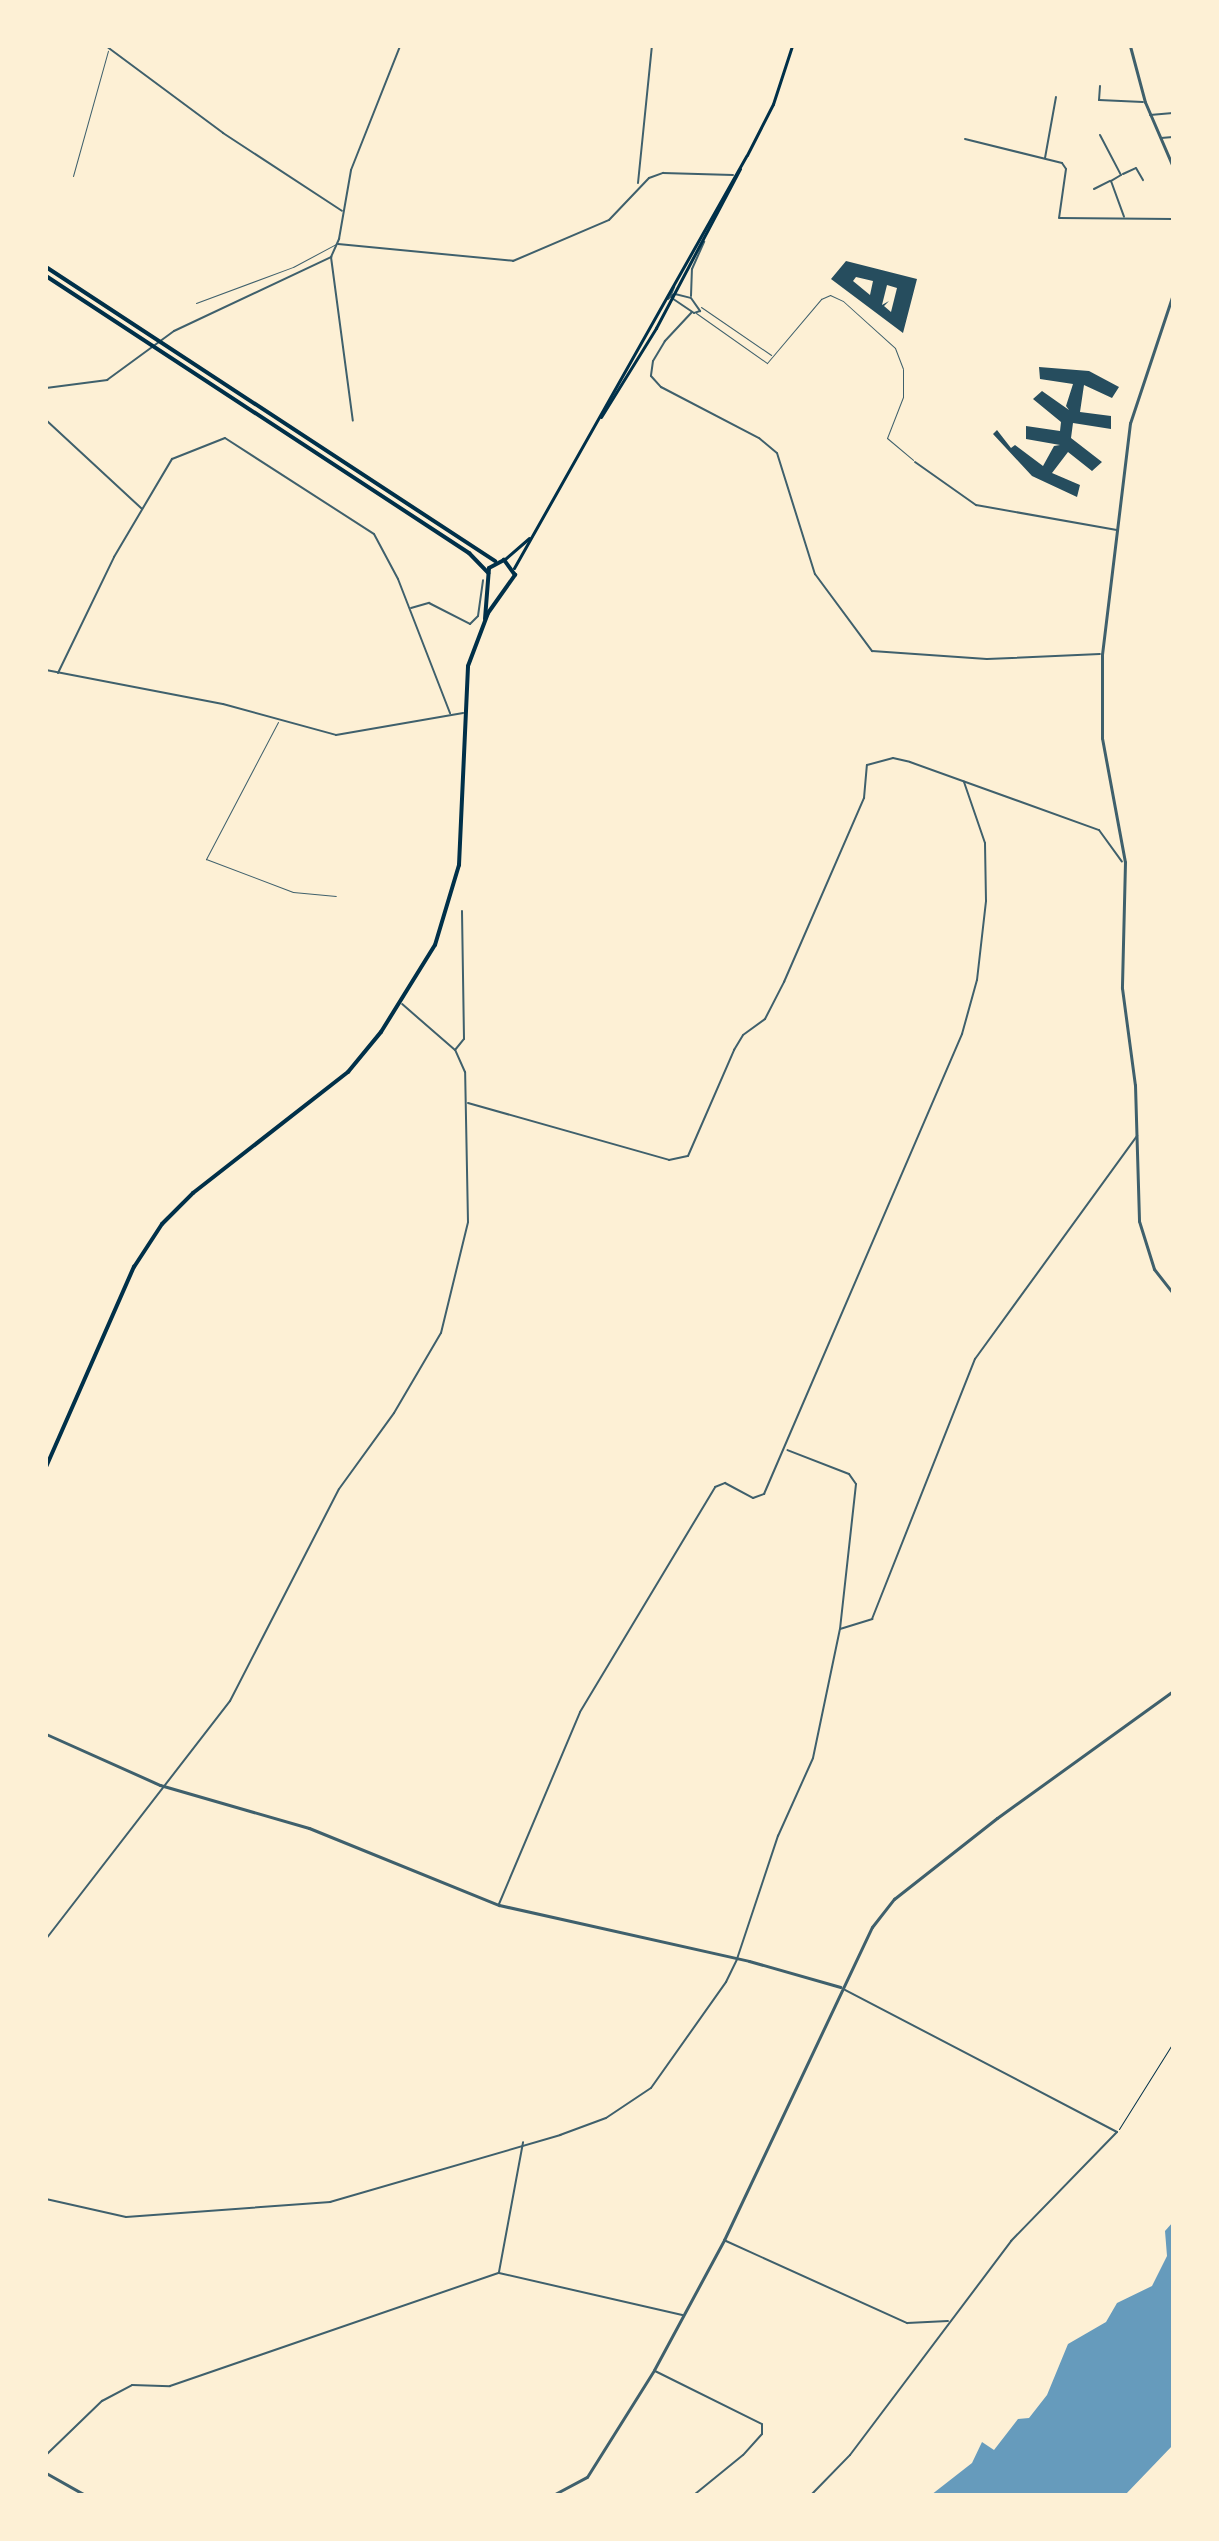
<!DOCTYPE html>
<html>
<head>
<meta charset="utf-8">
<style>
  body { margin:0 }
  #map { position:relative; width:1219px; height:2541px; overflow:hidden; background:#fdf0d5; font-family:"Noto Sans",sans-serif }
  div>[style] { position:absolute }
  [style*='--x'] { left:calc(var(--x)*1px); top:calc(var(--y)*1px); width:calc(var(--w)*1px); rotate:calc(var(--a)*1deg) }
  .water>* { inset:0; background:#669bbc }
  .building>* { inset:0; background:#264d5e }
  .path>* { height:1px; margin:-0.5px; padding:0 0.5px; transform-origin:0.5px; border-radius:0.5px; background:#003049 }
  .service>* { height:1px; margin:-0.5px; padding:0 0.5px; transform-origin:0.5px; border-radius:0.5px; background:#3f606c }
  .minor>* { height:2px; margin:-1px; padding:0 1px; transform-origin:1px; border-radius:1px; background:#3f606c }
  .tertiary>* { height:3px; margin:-1.5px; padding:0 1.5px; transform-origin:1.5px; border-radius:1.5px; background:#3f606c }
  .secondary>* { height:3px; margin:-1.5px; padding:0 1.5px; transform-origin:1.5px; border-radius:1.5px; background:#003049 }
  .primary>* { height:4px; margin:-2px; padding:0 2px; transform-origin:2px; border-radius:2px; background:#003049 }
  .trunk>* { height:4px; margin:-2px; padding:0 2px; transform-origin:2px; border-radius:2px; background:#003049 }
  span { translate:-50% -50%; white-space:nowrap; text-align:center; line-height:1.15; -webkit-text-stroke:8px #fdf0d5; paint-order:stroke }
  .frame { position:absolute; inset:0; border:48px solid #fdf0d5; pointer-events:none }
</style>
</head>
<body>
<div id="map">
  <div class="water">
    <div style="clip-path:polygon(1173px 2222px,1173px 2445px,1125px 2495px,931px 2495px,972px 2463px,982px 2442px,994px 2450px,1018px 2419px,1029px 2418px,1047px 2395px,1068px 2344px,1106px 2322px,1117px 2303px,1152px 2286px,1167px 2256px,1165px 2231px)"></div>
  </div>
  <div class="building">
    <div style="clip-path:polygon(evenodd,846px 261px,917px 279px,903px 333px,831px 279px,846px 261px,856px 277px,873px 281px,870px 295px,853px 281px,856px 277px,846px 261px,887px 285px,897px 288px,891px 312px,884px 306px,889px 301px,882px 305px,887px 285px)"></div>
    <div style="clip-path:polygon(1039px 367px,1089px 371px,1119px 387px,1112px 398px,1084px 385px,1080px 412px,1111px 416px,1111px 429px,1073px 423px,1071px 438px,1102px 462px,1092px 471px,1068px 452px,1052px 473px,1080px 485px,1077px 497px,1032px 476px,993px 434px,997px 430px,1011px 448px,1015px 445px,1043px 466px,1054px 446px,1060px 445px,1026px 439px,1026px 426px,1060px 431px,1061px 422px,1033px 399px,1042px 391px,1069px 410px,1066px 406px,1073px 384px,1040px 379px)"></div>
  </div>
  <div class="path">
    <div style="--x:1119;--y:2129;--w:102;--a:-57.9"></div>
  </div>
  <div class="service">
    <div style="--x:73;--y:176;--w:130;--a:-74.4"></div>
    <div style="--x:196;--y:303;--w:103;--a:-20.4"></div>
    <div style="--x:293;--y:267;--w:49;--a:-28.1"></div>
    <div style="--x:701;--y:307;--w:85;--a:34.4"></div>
    <div style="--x:696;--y:313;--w:87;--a:35.2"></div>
    <div style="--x:767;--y:363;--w:84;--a:-49.8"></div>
    <div style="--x:821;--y:299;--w:10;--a:-24"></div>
    <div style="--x:830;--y:295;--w:14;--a:25"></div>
    <div style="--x:843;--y:301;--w:70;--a:42.1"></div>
    <div style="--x:895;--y:348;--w:22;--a:69"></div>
    <div style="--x:903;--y:369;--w:28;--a:90"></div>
    <div style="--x:903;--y:397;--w:44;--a:111.3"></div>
    <div style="--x:887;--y:438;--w:34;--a:40"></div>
    <div style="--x:278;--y:722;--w:155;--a:117.7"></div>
    <div style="--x:206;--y:859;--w:93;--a:20.8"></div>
    <div style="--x:293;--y:892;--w:43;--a:5.3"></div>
  </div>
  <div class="minor">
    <div style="--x:106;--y:46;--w:146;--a:36.6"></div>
    <div style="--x:223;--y:133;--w:142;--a:33.2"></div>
    <div style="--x:1100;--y:86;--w:14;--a:94"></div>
    <div style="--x:1099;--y:100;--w:44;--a:2.6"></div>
    <div style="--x:1150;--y:115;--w:23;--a:-5"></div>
    <div style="--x:1100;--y:135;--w:45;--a:62.3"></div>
    <div style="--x:1121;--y:175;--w:12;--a:149"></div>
    <div style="--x:1111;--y:181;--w:38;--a:70"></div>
    <div style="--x:1161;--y:138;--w:12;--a:-5"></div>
    <div style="--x:965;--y:139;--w:100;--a:13.9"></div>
    <div style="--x:1062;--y:163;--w:7;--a:56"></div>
    <div style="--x:1066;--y:169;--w:49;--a:98.1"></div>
    <div style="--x:1059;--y:218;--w:114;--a:0.5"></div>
    <div style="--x:1045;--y:158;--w:62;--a:-79.8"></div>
    <div style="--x:1123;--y:174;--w:14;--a:-25"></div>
    <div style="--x:1136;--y:168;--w:14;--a:60"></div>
    <div style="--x:638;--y:183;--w:138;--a:-84.2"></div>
    <div style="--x:1094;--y:189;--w:18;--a:-27"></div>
    <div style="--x:338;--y:244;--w:176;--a:5.5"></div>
    <div style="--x:513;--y:261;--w:104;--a:-23.1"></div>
    <div style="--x:609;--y:220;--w:58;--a:-46.4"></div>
    <div style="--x:649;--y:178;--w:15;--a:-20"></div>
    <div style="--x:663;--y:173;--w:70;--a:1.6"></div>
    <div style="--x:331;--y:257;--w:165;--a:82.4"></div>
    <div style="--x:691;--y:296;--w:27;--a:-88"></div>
    <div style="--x:692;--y:269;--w:30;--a:-66"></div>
    <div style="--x:668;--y:299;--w:4;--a:-45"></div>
    <div style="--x:671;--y:296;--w:4;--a:-27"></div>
    <div style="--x:675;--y:294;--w:16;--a:14"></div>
    <div style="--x:691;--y:298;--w:16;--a:55"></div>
    <div style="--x:700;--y:311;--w:6;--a:162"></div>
    <div style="--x:694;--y:313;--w:25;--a:-146"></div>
    <div style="--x:673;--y:299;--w:4;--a:-124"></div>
    <div style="--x:671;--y:296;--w:1;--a:-90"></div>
    <div style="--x:671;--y:295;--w:9;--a:-69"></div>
    <div style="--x:692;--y:312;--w:40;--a:133"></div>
    <div style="--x:665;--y:341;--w:23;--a:121"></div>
    <div style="--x:653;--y:361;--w:15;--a:98"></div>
    <div style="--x:651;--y:376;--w:15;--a:48"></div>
    <div style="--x:661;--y:387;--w:110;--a:27.5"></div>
    <div style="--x:759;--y:438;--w:23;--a:40"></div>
    <div style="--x:777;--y:453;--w:127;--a:72.6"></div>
    <div style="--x:815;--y:574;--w:96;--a:53.5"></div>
    <div style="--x:872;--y:651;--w:115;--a:4"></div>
    <div style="--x:987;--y:659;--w:113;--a:-2.5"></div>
    <div style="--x:46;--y:388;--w:62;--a:-7.5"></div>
    <div style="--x:107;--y:380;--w:83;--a:-36.2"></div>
    <div style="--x:174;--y:331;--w:174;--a:-25.2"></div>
    <div style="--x:331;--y:257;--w:20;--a:-66"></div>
    <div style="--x:339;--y:239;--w:70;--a:-80.1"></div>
    <div style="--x:351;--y:170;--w:133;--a:-68.4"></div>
    <div style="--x:46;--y:420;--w:131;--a:42.8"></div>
    <div style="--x:915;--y:462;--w:75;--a:35.2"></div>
    <div style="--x:976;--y:505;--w:143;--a:10.1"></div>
    <div style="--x:411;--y:608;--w:19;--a:-16"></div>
    <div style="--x:429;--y:603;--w:46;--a:27.1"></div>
    <div style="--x:470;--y:624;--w:11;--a:-45"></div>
    <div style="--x:478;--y:616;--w:36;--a:-82"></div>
    <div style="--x:46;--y:670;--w:180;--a:10.9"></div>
    <div style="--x:223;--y:704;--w:117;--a:15.3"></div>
    <div style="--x:336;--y:735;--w:129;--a:-9.8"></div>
    <div style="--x:58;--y:673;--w:129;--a:-64.2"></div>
    <div style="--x:114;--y:557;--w:114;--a:-59.4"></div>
    <div style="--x:172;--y:459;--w:57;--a:-21.6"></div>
    <div style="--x:225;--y:438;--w:177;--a:32.8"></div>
    <div style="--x:374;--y:534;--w:51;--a:61.9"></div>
    <div style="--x:398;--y:579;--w:144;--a:68.8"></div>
    <div style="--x:455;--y:1050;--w:14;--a:-51"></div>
    <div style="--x:464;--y:1039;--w:128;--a:-90.9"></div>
    <div style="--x:468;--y:1103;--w:209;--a:15.8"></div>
    <div style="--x:669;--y:1160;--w:19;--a:-12"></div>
    <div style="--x:688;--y:1156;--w:116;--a:-66.5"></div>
    <div style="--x:734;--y:1050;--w:17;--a:-59"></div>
    <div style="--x:743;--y:1035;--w:27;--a:-36"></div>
    <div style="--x:765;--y:1019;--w:42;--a:-62.8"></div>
    <div style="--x:784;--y:982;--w:201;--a:-66.5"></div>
    <div style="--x:864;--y:798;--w:33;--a:-85"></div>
    <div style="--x:867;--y:765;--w:27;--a:-15"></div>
    <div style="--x:893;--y:758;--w:17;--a:13"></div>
    <div style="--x:910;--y:762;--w:201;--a:19.8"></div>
    <div style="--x:1099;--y:830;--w:39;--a:54"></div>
    <div style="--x:840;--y:1629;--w:34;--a:-17"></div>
    <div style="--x:872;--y:1619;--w:280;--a:-68.4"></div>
    <div style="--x:975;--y:1359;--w:276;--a:-54"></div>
    <div style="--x:499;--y:1904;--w:208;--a:-67.1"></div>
    <div style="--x:580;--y:1712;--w:262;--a:-59"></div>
    <div style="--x:715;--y:1487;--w:11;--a:-22"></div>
    <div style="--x:725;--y:1483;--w:32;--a:28"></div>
    <div style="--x:753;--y:1498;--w:12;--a:-20"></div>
    <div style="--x:764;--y:1494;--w:501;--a:-66.71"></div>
    <div style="--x:962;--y:1034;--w:56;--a:-74.5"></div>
    <div style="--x:977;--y:980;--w:80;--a:-83.5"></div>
    <div style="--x:986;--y:901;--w:58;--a:-91"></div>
    <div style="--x:985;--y:843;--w:65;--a:-109"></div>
    <div style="--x:46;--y:1939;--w:301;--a:-52.3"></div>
    <div style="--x:230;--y:1701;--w:238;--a:-62.8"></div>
    <div style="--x:339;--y:1489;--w:94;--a:-54.1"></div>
    <div style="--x:394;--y:1413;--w:93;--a:-59.6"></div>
    <div style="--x:441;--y:1333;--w:114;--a:-76.3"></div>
    <div style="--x:468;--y:1222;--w:150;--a:-91.1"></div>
    <div style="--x:465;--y:1072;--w:24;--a:-114"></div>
    <div style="--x:455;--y:1050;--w:70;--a:-139"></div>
    <div style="--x:46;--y:2199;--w:82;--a:12.7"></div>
    <div style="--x:126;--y:2217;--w:205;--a:-4.2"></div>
    <div style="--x:330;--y:2202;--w:240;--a:-16.2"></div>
    <div style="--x:560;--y:2135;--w:49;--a:-20.3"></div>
    <div style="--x:606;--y:2118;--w:54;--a:-33.7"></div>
    <div style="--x:651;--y:2088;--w:130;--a:-54.7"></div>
    <div style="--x:726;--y:1982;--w:25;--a:-64"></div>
    <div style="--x:737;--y:1959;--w:130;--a:-71.6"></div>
    <div style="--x:778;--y:1836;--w:85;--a:-65.8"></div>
    <div style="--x:813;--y:1758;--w:132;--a:-78.2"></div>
    <div style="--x:840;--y:1629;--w:146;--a:-83.7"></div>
    <div style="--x:856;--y:1484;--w:12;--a:-125"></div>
    <div style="--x:849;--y:1474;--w:66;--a:-158.8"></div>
    <div style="--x:726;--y:2241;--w:199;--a:24.4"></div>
    <div style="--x:907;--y:2323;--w:41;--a:-2.8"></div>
    <div style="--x:499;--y:2272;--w:132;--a:-79.5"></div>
    <div style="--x:655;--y:2371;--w:119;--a:26.4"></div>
    <div style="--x:762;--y:2424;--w:10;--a:90"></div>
    <div style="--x:762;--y:2434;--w:28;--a:132"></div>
    <div style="--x:743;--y:2455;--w:63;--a:140.8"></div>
    <div style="--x:46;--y:2455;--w:78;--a:-44"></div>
    <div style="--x:102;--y:2401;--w:34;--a:-28"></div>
    <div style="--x:132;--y:2385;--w:38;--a:2"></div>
    <div style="--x:170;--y:2386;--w:348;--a:-19"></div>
    <div style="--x:499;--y:2273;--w:188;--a:12.9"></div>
    <div style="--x:811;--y:2495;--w:56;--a:-45.7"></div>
    <div style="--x:850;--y:2455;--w:268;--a:-53"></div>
    <div style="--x:1011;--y:2241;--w:152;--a:-45.8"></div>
    <div style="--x:1117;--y:2132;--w:307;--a:-152.4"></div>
  </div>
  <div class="tertiary">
    <div style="--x:1130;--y:46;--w:58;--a:75"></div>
    <div style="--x:1145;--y:102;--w:71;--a:66.7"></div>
    <div style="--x:1173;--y:294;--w:136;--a:108.4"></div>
    <div style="--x:1130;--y:423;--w:233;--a:96.9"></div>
    <div style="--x:1102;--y:654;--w:84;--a:90"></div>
    <div style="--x:1102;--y:738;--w:126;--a:79.5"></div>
    <div style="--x:1125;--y:862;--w:126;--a:91.4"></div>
    <div style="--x:1122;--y:988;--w:98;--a:82.4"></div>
    <div style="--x:1135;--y:1085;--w:136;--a:88.3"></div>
    <div style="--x:1139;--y:1221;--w:50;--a:72.6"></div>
    <div style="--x:1154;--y:1269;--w:31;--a:52"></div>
    <div style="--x:46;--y:1734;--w:125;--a:24.1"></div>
    <div style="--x:160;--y:1785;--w:155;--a:16.1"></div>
    <div style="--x:309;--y:1828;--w:205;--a:22.1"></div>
    <div style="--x:499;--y:1905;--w:256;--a:12.6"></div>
    <div style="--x:749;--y:1961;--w:95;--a:15.9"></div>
    <div style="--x:46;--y:2473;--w:45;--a:29.4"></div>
    <div style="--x:553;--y:2495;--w:38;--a:-28"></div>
    <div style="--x:587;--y:2477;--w:126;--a:-57.9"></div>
    <div style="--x:654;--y:2370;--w:148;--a:-61.7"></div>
    <div style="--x:724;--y:2240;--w:346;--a:-64.7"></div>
    <div style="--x:872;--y:1927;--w:36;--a:-52"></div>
    <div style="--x:894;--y:1899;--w:131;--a:-38.2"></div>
    <div style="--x:997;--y:1818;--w:217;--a:-35.8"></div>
  </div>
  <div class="secondary">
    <div style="--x:747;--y:155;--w:57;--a:-63"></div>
    <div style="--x:773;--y:104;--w:61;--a:-71.9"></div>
    <div style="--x:601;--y:417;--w:105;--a:-58.3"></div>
    <div style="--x:656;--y:328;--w:180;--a:-62.2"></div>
    <div style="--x:505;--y:559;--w:32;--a:-41"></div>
    <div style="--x:514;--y:568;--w:473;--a:-60.6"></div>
  </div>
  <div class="primary">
    <div style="--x:46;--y:1467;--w:219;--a:-66.3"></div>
    <div style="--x:134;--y:1267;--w:51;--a:-56.9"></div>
    <div style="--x:162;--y:1224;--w:44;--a:-45"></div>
    <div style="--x:193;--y:1193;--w:197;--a:-38"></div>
    <div style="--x:348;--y:1072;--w:52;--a:-50.5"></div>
    <div style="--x:381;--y:1032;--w:102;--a:-58.2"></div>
    <div style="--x:435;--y:945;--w:84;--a:-73.3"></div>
    <div style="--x:459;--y:865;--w:199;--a:-87.4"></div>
    <div style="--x:468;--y:666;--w:57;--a:-69.3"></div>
    <div style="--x:488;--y:613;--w:47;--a:-54.6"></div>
    <div style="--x:515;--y:575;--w:19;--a:-126"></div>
    <div style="--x:504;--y:560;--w:17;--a:152"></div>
    <div style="--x:489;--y:568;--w:51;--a:94.5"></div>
  </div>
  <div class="trunk">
    <div style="--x:46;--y:267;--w:537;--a:33.22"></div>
    <div style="--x:46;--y:276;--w:506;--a:33.22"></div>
    <div style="--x:469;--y:553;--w:28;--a:46"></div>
  </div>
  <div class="frame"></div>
</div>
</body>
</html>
